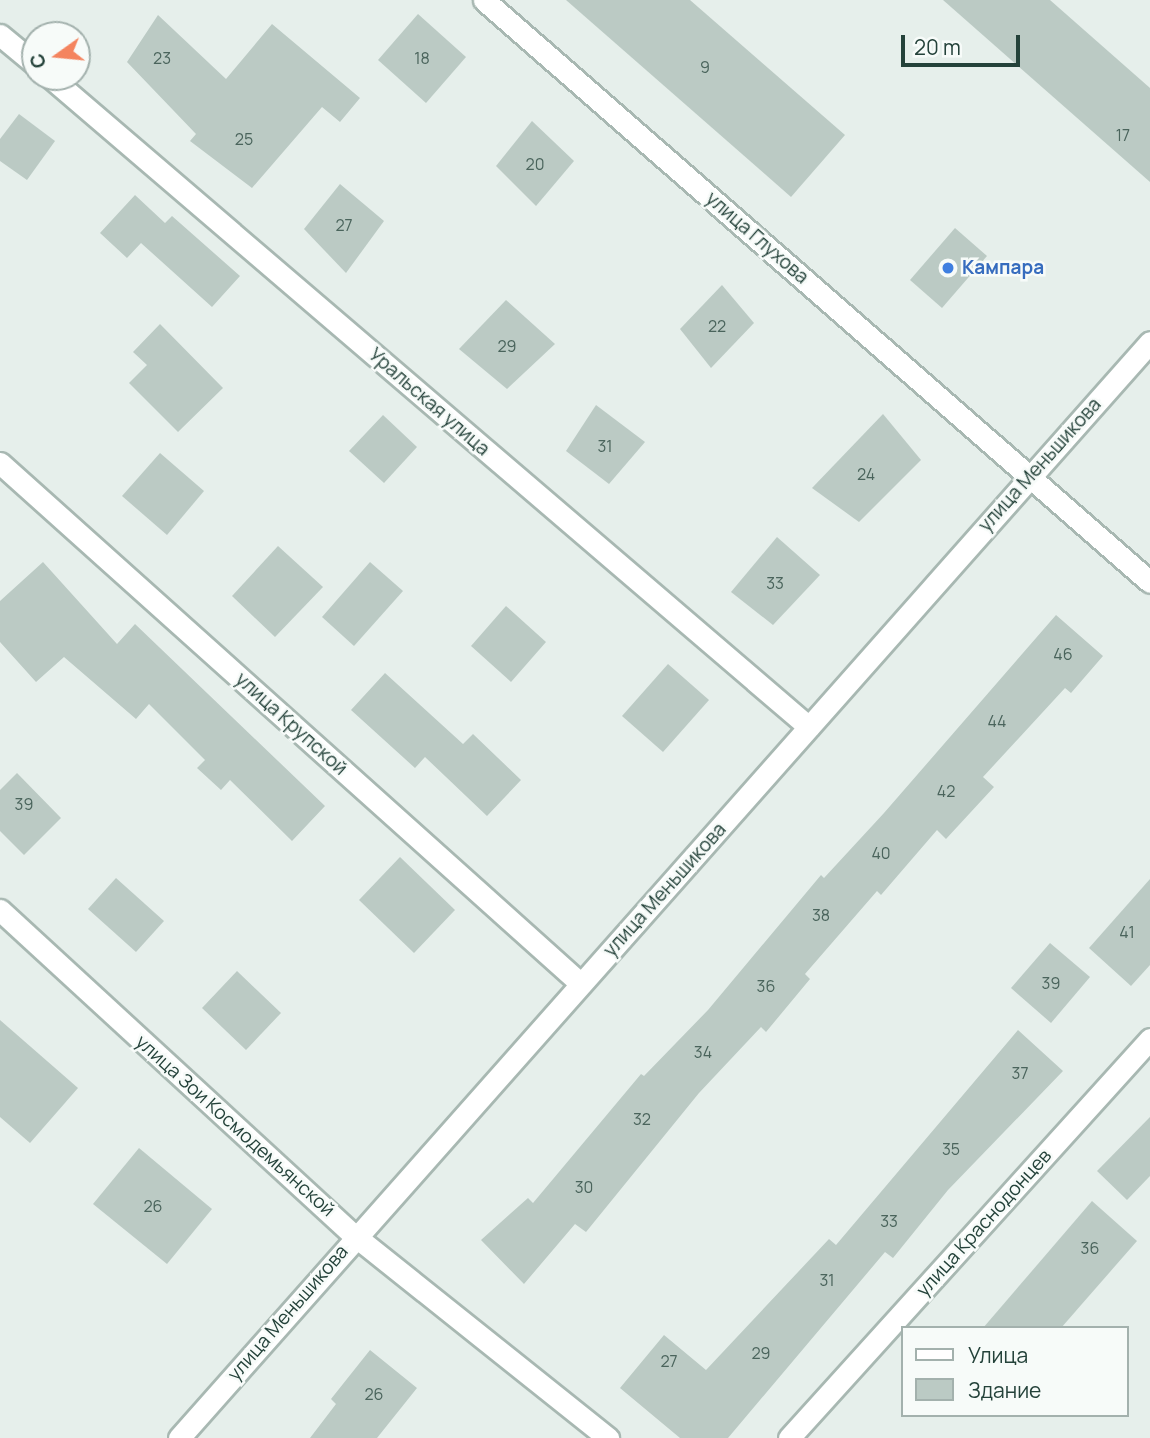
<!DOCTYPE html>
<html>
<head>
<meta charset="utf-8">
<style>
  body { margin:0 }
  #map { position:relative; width:1150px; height:1438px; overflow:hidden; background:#e6efeb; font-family:Manrope,sans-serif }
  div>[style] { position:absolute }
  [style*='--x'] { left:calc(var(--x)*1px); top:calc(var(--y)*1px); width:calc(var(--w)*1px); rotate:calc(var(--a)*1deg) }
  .building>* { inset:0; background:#bbcac4 }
  .roads { filter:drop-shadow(2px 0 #a8b8b2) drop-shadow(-2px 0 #a8b8b2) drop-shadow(0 2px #a8b8b2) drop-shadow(0 -2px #a8b8b2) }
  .minor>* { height:21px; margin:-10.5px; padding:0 10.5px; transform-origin:10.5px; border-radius:10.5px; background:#fff }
  .dots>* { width:19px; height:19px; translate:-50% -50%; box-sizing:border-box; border:4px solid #f7fbf9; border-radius:50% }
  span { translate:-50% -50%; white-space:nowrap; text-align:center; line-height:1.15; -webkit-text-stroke:5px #f7fbf9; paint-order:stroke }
  .number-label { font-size:16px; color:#4a645c }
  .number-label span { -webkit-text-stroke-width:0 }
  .street-label { font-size:19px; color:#24423a }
  .shop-label { font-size:19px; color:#366cbe; font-weight:700 }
  .left { translate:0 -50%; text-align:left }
  .legend { position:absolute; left:901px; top:1326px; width:228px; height:91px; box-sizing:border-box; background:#f7fbf9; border:2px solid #a3b1ad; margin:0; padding:9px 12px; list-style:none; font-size:21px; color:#24423a }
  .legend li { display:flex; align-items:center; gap:14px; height:35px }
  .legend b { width:35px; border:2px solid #a3b1ad }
  .north { position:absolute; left:21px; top:21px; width:70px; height:70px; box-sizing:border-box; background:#f7fbf9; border:2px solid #a3b1ad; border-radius:50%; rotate:255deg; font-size:19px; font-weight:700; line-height:28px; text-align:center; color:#24423a }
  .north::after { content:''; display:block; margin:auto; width:24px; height:32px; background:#f4845f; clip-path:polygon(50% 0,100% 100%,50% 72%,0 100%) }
  .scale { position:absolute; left:901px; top:35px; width:119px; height:32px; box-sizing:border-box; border:4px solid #24423a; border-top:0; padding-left:9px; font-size:21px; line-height:24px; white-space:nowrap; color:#24423a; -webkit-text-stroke:5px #f7fbf9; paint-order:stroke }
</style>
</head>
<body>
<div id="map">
  <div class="building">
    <div style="clip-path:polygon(566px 0,690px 0,845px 135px,791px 197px)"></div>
    <div style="clip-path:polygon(943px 0,1050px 0,1150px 88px,1150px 182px)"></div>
    <div style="clip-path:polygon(418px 14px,466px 57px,426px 103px,378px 60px)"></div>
    <div style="clip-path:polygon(158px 15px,226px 79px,272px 24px,360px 98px,340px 122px,322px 107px,252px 188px,190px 141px,196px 134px,127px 62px)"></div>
    <div style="clip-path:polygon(19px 114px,55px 141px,27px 180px,0 161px,0 139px)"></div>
    <div style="clip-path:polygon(532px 121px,574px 161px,536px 206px,496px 166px)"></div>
    <div style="clip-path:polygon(340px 184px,384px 221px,346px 273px,304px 229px)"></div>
    <div style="clip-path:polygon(135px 195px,165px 223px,172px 216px,240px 276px,212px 307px,141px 243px,127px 258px,100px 233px)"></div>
    <div style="clip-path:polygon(955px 228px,987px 256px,942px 308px,910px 280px)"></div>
    <div style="clip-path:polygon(722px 285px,754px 323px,711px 368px,680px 329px)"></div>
    <div style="clip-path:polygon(506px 300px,555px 344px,507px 389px,459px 349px)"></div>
    <div style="clip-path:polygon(160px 324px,223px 388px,178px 432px,129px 383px,147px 365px,133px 352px)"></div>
    <div style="clip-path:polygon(596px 405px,645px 442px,609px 484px,566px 451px)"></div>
    <div style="clip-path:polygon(883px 414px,921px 460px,859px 522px,812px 488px)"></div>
    <div style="clip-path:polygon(383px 415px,417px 447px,384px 483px,349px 451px)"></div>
    <div style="clip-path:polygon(160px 453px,204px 491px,167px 535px,122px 496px)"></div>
    <div style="clip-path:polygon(777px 537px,820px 575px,773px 625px,731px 592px)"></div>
    <div style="clip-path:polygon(278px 546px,323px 587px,275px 637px,232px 596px)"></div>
    <div style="clip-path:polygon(43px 562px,117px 644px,135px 624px,325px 806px,292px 841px,230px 780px,221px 790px,197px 768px,205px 760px,149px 704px,136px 719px,64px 657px,36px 682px,0 642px,0 601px)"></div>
    <div style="clip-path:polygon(370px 562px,403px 591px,354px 646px,322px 617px)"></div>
    <div style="clip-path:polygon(506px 606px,546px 642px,511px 682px,471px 646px)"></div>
    <div style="clip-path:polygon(1056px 615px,1103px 656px,1071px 693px,1065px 688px,983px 777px,994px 787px,946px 839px,937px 830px,881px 895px,877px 891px,805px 974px,810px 979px,766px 1032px,761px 1027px,699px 1093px,586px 1232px,575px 1224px,524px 1284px,481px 1240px,528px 1198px,533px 1203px,641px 1074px,644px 1076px,708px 1010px,821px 875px,824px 878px,884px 813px)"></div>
    <div style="clip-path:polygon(668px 664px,709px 700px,663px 752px,622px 716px)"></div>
    <div style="clip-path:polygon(385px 673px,463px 744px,473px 734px,521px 780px,487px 816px,425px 757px,415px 768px,351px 710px)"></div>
    <div style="clip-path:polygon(17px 773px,61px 818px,24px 855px,0 831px,0 790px)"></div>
    <div style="clip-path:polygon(400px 857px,455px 910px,414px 953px,359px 900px)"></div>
    <div style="clip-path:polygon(116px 878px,164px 921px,136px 952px,88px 909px)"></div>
    <div style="clip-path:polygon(1150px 879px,1150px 965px,1131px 986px,1089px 948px)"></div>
    <div style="clip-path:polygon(1050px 943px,1090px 977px,1051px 1023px,1011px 988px)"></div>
    <div style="clip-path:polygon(237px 971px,281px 1013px,246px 1050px,202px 1008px)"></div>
    <div style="clip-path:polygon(0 1020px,78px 1088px,30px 1143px,0 1117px)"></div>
    <div style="clip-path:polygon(1018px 1030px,1063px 1071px,948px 1190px,893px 1258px,885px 1252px,728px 1438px,680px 1438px,620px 1388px,664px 1335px,706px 1370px,829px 1239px,836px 1245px)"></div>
    <div style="clip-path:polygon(1150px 1117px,1150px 1176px,1127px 1200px,1097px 1171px)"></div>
    <div style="clip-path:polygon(139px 1148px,212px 1209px,167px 1264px,93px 1204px)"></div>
    <div style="clip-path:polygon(1092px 1201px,1137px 1241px,1061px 1328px,983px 1328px)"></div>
    <div style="clip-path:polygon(370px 1350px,417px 1388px,377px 1438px,310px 1438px,336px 1404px,331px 1399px)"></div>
  </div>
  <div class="roads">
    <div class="minor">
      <div style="--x:484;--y:0;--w:884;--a:41.15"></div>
      <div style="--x:0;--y:35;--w:45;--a:39.6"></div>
      <div style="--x:50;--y:77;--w:999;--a:40.58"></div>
      <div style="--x:0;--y:463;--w:780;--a:41.88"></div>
      <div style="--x:0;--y:910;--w:482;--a:42.6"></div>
      <div style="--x:355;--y:1236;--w:324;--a:38.6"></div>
      <div style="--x:179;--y:1438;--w:1464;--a:-48.46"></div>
      <div style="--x:789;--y:1438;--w:538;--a:-47.86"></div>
    </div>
  </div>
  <div class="dots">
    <div style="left:948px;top:268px;background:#3f7fe0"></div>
  </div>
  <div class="number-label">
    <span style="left:162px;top:58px">23</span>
    <span style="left:422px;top:58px">18</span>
    <span style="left:705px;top:67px">9</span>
    <span style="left:1123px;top:135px">17</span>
    <span style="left:244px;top:139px">25</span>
    <span style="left:535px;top:164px">20</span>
    <span style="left:344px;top:225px">27</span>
    <span style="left:717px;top:326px">22</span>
    <span style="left:507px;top:346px">29</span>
    <span style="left:605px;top:446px">31</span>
    <span style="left:866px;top:474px">24</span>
    <span style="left:775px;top:583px">33</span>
    <span style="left:1063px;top:654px">46</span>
    <span style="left:997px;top:721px">44</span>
    <span style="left:946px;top:791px">42</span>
    <span style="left:24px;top:804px">39</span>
    <span style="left:881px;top:853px">40</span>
    <span style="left:821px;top:915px">38</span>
    <span style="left:1127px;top:932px">41</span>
    <span style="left:1051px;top:983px">39</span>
    <span style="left:766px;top:986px">36</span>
    <span style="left:703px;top:1052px">34</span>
    <span style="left:1020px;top:1073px">37</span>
    <span style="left:642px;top:1119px">32</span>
    <span style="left:951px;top:1149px">35</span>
    <span style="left:584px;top:1187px">30</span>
    <span style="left:153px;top:1206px">26</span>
    <span style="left:889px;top:1221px">33</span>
    <span style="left:1090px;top:1248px">36</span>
    <span style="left:827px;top:1280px">31</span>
    <span style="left:761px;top:1353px">29</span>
    <span style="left:669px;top:1361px">27</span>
    <span style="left:374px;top:1394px">26</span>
  </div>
  <div class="street-label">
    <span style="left:757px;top:238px;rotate:41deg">улица Глухова</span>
    <span style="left:429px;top:402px;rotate:41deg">Уральская улица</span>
    <span style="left:1040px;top:465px;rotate:-48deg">улица Меньшикова</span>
    <span style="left:291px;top:724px;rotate:42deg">улица Крупской</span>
    <span style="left:665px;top:890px;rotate:-48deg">улица Меньшикова</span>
    <span style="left:235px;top:1126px;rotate:42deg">улица Зои Космодемьянской</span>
    <span style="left:984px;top:1223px;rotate:-48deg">улица Краснодонцев</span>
    <span style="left:288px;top:1313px;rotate:-49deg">улица Меньшикова</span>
  </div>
  <div class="shop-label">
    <span class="left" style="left:962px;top:268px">Кампара</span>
  </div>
  <ul class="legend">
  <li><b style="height:9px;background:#fff"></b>Улица</li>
  <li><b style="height:19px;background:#bbcac4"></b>Здание</li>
  </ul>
  <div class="north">С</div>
  <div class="scale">20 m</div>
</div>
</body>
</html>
